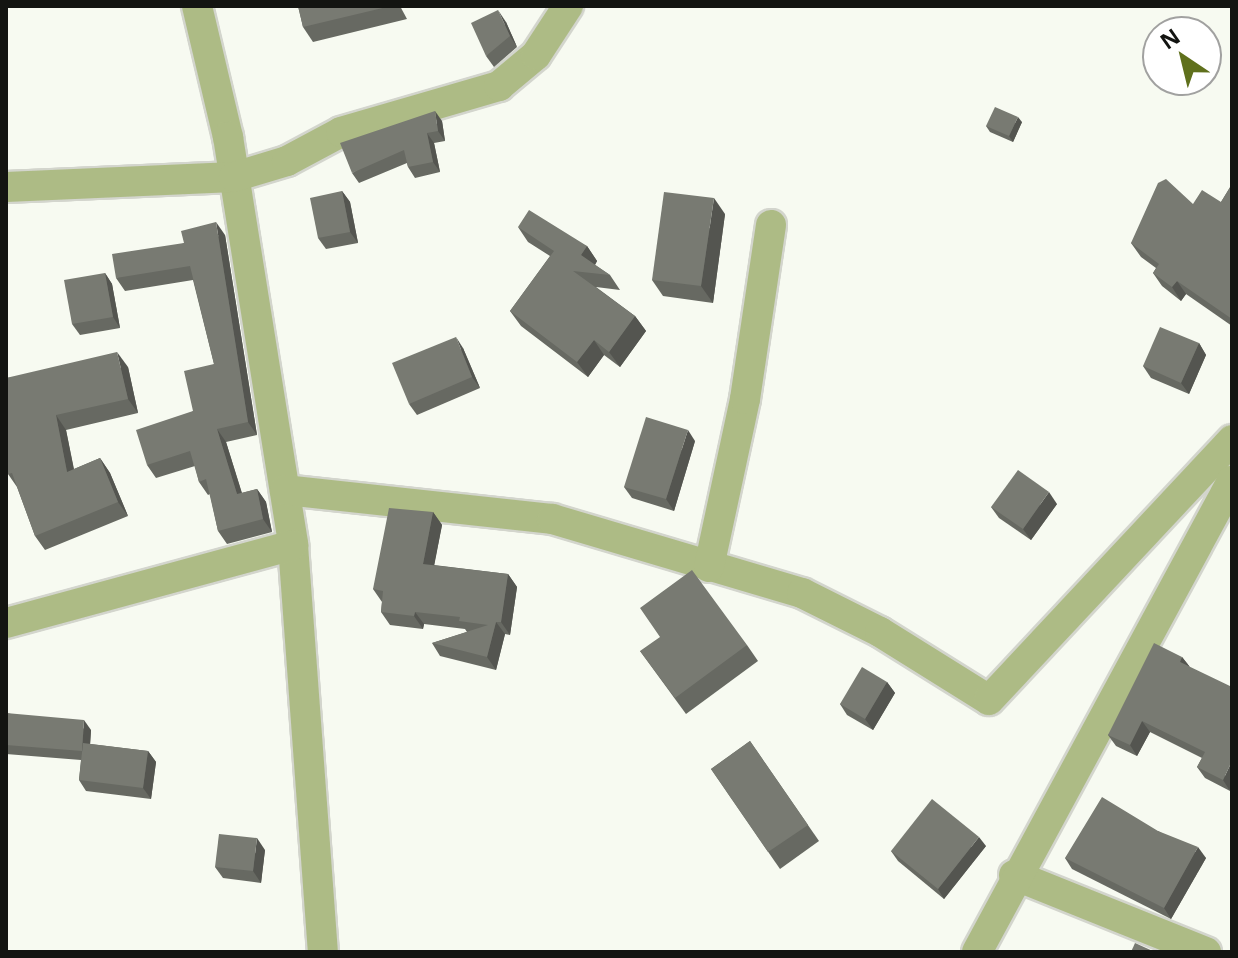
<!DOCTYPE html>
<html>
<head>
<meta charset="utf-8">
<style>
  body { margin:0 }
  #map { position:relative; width:1238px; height:958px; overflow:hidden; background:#f7faf1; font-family:"Noto Sans",sans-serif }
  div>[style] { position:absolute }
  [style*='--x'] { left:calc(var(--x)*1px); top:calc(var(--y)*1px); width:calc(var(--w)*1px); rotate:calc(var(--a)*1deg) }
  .roads { filter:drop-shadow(2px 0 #d3d5cd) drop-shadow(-2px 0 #d3d5cd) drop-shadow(0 2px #d3d5cd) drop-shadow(0 -2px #d3d5cd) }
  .street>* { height:30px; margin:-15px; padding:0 15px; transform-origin:15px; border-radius:15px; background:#adbb85 }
  .wall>* { inset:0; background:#676962 }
  .shaded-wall>* { inset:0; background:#545550 }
  .building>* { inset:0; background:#787a72 }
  span { translate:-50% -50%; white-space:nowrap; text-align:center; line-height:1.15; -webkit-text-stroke:8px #fff; paint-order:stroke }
  .frame { position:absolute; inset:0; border:8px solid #131411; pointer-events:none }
  .north { position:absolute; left:1142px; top:16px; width:80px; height:80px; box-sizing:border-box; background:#fff; border:2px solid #a1a1a0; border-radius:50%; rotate:325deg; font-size:22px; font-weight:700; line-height:32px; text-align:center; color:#131411 }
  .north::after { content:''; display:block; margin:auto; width:28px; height:36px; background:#5f701c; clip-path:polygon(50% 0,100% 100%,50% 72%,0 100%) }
</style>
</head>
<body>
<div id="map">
  <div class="roads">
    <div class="street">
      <div style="--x:197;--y:6;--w:135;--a:76.7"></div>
      <div style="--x:228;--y:137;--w:413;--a:80.9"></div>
      <div style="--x:293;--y:545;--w:408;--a:85.8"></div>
      <div style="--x:6;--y:187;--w:228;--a:-2.5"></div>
      <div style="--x:234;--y:177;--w:55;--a:-16.8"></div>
      <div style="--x:287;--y:161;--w:61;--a:-28.2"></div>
      <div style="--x:341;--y:132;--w:165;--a:-16.2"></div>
      <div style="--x:499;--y:86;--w:48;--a:-40"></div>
      <div style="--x:536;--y:55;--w:59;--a:-56.9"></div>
      <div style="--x:285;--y:490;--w:269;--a:6.2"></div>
      <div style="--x:552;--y:519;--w:261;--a:16.5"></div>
      <div style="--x:802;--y:593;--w:87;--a:26.6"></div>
      <div style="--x:880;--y:632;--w:128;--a:32"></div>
      <div style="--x:989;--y:700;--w:356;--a:-46.9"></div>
      <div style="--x:709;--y:567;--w:172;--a:-77.9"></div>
      <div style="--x:745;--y:399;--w:176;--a:-81.5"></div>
      <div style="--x:6;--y:623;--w:297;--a:-15.2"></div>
      <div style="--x:1014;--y:875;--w:207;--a:21.9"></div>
      <div style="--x:977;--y:952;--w:536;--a:-61.57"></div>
    </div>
  </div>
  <div class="wall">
    <div style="clip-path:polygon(298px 6px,400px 6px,407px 19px,313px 42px,303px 27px)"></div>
    <div style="clip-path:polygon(506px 22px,517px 47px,494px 67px,486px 56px)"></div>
    <div style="clip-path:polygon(442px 121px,445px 141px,434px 143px,440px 172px,415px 178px,408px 167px,407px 163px,359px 183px,352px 173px)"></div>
    <div style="clip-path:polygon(1022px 122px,1013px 142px,990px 132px,986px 126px)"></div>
    <div style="clip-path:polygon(1232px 184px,1232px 326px,1186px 294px,1181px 301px,1162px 286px,1153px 273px,1156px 268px,1141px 257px,1131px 243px,1193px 204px,1221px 202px)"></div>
    <div style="clip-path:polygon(342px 191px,350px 202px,358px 243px,326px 249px,318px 238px)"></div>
    <div style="clip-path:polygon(725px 214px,713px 303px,663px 296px,652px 280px)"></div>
    <div style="clip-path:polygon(518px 227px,587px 246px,597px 261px,595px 265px,610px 275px,620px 290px,596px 287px,635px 316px,646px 331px,620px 367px,604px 355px,588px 377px,521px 326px,510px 311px,550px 256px,528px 242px)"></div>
    <div style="clip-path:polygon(225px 235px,257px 435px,226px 442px,242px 493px,257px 489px,266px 502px,272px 532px,227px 544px,218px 531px,210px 494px,208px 495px,199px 482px,195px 466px,156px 478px,147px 465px,193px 411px,214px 364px,193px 280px,125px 291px,116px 278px,184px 243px)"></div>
    <div style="clip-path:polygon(105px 273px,112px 284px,120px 328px,80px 335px,72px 324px)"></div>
    <div style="clip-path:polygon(1199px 343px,1206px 355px,1189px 394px,1151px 378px,1143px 366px)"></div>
    <div style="clip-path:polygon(463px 348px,480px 388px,417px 415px,409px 404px)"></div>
    <div style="clip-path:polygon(128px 367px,138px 413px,66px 430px,74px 469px,100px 458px,110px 473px,128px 516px,45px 550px,35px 536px,17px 487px,8px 474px,6px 378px)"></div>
    <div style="clip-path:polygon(695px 441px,674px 511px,632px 498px,624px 487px)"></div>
    <div style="clip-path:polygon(1057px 504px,1031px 540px,999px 518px,991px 507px)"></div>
    <div style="clip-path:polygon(433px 512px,442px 525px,434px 565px,508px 574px,517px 587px,510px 635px,505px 634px,496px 670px,440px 656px,432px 643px,467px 632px,465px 629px,424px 624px,423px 629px,390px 625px,381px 612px,382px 602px,373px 589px)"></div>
    <div style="clip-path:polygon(747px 645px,758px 661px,686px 714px,640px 651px)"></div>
    <div style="clip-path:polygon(1182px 657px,1189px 666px,1230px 791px,1205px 778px,1197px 767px,1202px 758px,1150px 732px,1137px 756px,1116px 746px,1108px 735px)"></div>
    <div style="clip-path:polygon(887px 682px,895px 693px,873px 730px,847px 715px,840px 704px)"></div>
    <div style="clip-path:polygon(6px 713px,91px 730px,90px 744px,148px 751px,156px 762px,151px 799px,86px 791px,79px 780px,81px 760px,6px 754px)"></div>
    <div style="clip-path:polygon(750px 741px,819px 841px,780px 869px,711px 769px)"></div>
    <div style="clip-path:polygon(1158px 831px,1206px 858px,1171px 919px,1072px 869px,1065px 858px)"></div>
    <div style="clip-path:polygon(986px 846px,944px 899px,898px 861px,891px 851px)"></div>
    <div style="clip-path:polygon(265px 850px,261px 883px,223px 878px,215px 867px)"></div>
  </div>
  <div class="shaded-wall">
    <div style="clip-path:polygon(498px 10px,506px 22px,517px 47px,510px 36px)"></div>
    <div style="clip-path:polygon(435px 111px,442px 121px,445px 141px,438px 131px)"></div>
    <div style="clip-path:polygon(1018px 117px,1022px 122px,1013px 142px,1009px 136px)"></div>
    <div style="clip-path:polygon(427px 133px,434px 143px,440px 172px,433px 162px)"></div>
    <div style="clip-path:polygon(342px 191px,350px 202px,358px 243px,350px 232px)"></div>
    <div style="clip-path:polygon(714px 198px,725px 214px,713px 303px,701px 286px)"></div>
    <div style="clip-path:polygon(216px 222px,225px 235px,257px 435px,248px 422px)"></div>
    <div style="clip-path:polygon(587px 246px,597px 261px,592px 270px,581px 255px)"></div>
    <div style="clip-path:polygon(105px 273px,112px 284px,120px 328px,113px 317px)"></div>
    <div style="clip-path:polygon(1177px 281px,1186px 294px,1181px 301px,1172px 287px)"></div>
    <div style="clip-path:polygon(635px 316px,646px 331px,620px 367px,609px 352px)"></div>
    <div style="clip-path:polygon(456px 337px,463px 348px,480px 388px,472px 377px)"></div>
    <div style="clip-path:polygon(594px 340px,604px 355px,588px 377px,577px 362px)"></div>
    <div style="clip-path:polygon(1199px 343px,1206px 355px,1189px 394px,1181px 383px)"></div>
    <div style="clip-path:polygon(117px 352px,128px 367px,138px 413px,128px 399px)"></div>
    <div style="clip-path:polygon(56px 415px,66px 430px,77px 486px,67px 472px)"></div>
    <div style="clip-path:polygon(217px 429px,226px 442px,246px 507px,237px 494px)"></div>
    <div style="clip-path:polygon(688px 430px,695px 441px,674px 511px,666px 499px)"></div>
    <div style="clip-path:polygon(100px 458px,110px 473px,128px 516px,118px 502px)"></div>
    <div style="clip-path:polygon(257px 489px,266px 502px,272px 532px,263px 519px)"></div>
    <div style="clip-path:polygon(1049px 492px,1057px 504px,1031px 540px,1023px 529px)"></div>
    <div style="clip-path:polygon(433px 512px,442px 525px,432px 577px,423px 564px)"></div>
    <div style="clip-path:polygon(508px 574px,517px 587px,510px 635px,501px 622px)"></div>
    <div style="clip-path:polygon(415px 612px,424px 624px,423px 629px,414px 616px)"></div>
    <div style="clip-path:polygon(496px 622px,505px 634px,496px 670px,487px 657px)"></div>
    <div style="clip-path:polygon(1182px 657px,1190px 667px,1180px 662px)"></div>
    <div style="clip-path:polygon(887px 682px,895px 693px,873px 730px,865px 719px)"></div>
    <div style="clip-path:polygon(84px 720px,91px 730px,89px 761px,82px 751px)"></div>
    <div style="clip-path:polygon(1142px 721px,1150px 732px,1137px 756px,1130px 745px)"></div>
    <div style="clip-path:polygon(148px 751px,156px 762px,151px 799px,143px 788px)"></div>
    <div style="clip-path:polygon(1232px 761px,1232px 787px,1230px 791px,1223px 780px)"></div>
    <div style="clip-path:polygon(979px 837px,986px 846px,944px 899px,938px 889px)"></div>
    <div style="clip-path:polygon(257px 838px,265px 850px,261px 883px,253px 871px)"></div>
    <div style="clip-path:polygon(1198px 847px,1206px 858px,1171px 919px,1164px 908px)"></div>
  </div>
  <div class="building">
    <div style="clip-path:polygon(298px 6px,391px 6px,303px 27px)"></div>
    <div style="clip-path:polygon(498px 10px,510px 36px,486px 56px,471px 23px)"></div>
    <div style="clip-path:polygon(995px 107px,1018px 117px,1009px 136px,986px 126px)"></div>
    <div style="clip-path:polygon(435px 111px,438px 131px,427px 133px,433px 162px,408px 167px,404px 150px,352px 173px,340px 143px)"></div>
    <div style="clip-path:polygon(1166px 179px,1193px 204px,1202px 190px,1221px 202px,1232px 184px,1232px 319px,1177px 281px,1172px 287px,1153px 273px,1159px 264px,1131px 243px,1158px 183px)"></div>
    <div style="clip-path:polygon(342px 191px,350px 232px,318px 238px,310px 198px)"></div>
    <div style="clip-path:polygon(664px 192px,714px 198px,701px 286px,652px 280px)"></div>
    <div style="clip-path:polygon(529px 210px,587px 246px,581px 255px,610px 275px,573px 271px,635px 316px,609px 352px,594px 340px,577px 362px,510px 311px,554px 251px,518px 227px)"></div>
    <div style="clip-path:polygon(216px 222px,248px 422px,217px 429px,237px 494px,257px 489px,263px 519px,218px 531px,206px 479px,199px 482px,190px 451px,147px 465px,136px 430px,193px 411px,184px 371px,214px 364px,190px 266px,116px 278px,112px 254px,184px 243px,181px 231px)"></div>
    <div style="clip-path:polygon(105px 273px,113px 317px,72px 324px,64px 280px)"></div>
    <div style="clip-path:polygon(1160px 327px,1199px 343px,1181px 383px,1143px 366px)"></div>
    <div style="clip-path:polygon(456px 337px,472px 377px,409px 404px,392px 363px)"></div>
    <div style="clip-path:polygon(117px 352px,128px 399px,56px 415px,67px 472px,100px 458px,118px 502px,35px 536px,12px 473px,8px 474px,6px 461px,6px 378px)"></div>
    <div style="clip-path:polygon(646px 417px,688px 430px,666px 499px,624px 487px)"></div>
    <div style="clip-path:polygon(1018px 470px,1049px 492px,1023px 529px,991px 507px)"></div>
    <div style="clip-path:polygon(389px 508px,433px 512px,423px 564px,508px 574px,501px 622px,496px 622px,487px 657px,432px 643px,488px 625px,459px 621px,460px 617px,415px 612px,414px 616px,381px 612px,383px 591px,373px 589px)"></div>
    <div style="clip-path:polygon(692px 570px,747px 645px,675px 698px,640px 651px,660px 637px,640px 608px)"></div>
    <div style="clip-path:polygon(1154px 643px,1182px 657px,1180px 662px,1232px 687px,1232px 761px,1223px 780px,1197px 767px,1205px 752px,1142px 721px,1130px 745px,1108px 735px)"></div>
    <div style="clip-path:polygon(862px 667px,887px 682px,865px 719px,840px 704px)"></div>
    <div style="clip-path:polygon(6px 713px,84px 720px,82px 751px,6px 745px)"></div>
    <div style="clip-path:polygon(750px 741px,808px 825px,768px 852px,711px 769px)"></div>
    <div style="clip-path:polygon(83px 743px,148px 751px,143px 788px,79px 780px)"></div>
    <div style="clip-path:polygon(1102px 797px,1158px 831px,1198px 847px,1164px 908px,1065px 858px)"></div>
    <div style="clip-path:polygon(932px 799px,979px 837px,938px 889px,891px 851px)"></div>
    <div style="clip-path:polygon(219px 834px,257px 838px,253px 871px,215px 867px)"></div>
    <div style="clip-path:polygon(1135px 943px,1155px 952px,1131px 952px)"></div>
  </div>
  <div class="frame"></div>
  <div class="north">N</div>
</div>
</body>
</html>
